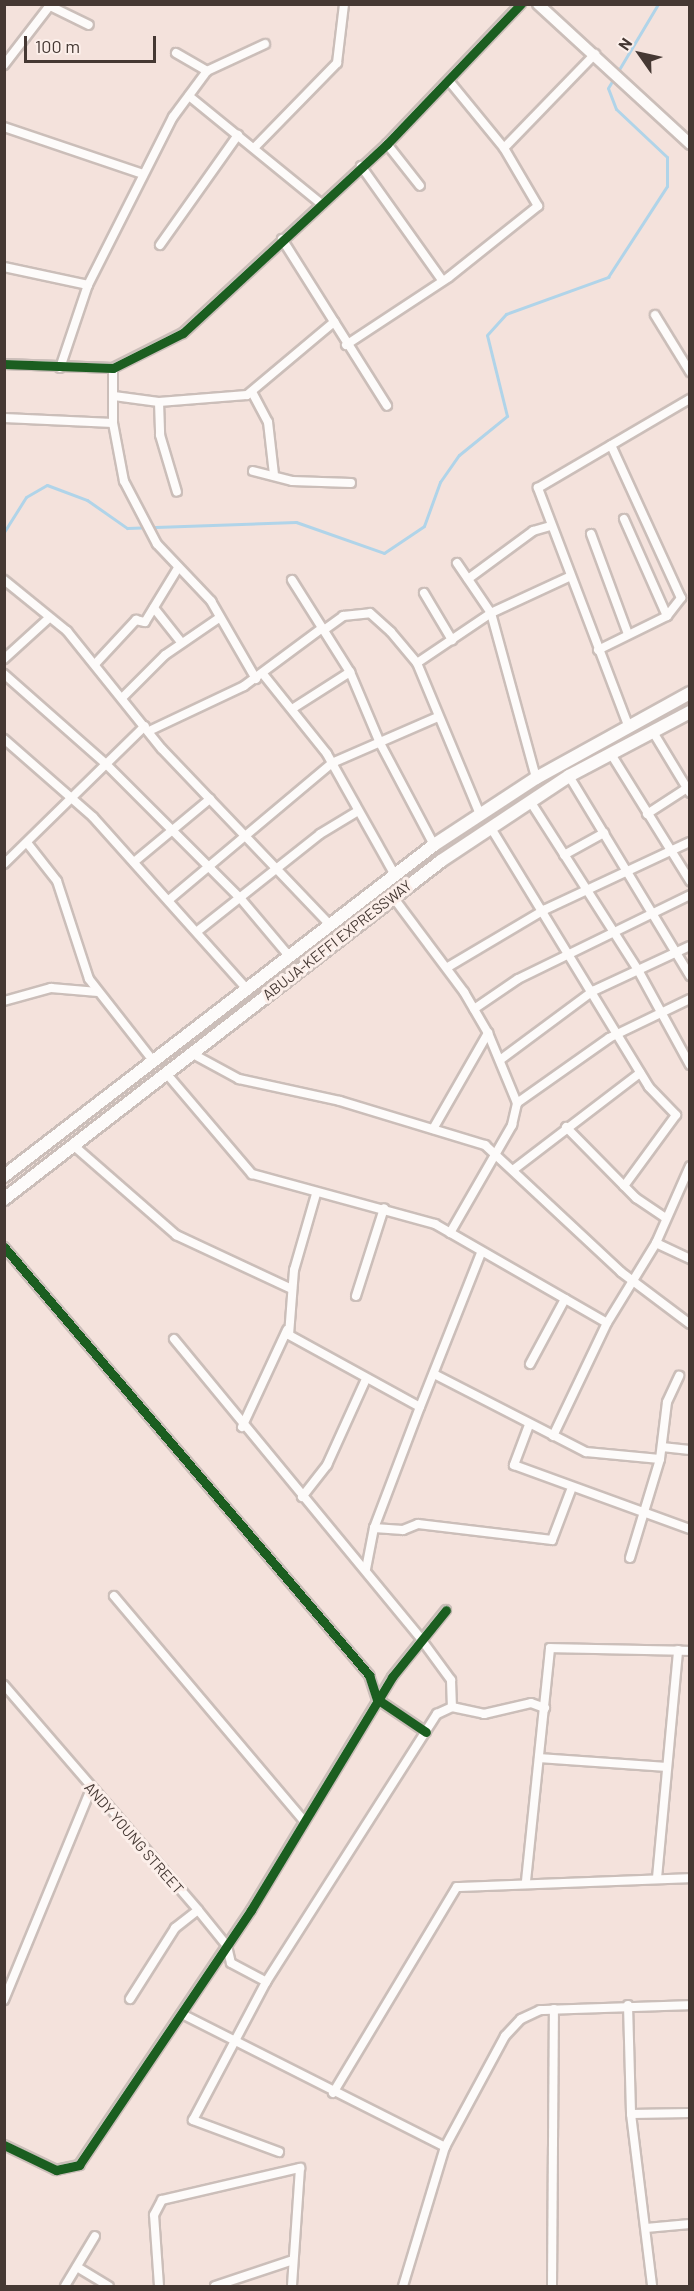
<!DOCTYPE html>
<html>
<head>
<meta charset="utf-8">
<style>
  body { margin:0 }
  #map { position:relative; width:694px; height:2291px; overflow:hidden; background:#f4e2dc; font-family:Barlow,sans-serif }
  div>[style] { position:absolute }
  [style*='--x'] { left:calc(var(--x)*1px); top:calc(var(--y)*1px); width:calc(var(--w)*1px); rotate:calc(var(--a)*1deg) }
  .stream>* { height:3px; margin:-1.5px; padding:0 1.5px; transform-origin:1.5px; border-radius:1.5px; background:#b0d4e9 }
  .roads { filter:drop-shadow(2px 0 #cbbeb9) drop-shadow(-2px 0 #cbbeb9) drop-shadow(0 2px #cbbeb9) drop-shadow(0 -2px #cbbeb9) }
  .minor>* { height:8px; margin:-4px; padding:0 4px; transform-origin:4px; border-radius:4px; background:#fdfbfa }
  .secondary>* { height:10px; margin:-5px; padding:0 5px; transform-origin:5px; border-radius:5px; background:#fdfbfa }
  .trunk>* { height:12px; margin:-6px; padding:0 6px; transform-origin:6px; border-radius:6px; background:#fdfbfa }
  .cycleway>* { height:9px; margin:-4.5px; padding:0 4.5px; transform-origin:4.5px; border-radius:4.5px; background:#1b5e20 }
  span { translate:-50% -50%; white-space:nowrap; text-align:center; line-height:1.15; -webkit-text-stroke:6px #fcefea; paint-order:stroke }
  .street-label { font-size:15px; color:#453833 }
  .frame { position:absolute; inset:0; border:6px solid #453833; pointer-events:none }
  .north { position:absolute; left:610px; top:24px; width:60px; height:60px; -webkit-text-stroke:4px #fcefea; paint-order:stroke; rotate:304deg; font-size:16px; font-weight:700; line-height:24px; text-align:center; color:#453833 }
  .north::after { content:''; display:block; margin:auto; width:21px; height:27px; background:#453833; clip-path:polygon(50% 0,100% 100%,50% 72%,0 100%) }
  .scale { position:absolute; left:24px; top:36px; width:132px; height:27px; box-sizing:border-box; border:3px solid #453833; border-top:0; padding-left:8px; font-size:18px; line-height:21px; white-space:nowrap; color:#453833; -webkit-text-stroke:4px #fcefea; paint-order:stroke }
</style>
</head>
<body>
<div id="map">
  <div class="stream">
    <div style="--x:4;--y:532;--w:41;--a:-57.8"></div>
    <div style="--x:26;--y:497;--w:24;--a:-30"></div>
    <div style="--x:47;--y:485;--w:43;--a:20.6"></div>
    <div style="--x:87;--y:500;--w:49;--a:35"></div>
    <div style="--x:127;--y:528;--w:169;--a:-2"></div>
    <div style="--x:296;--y:522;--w:93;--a:19.4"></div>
    <div style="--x:384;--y:553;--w:48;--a:-34"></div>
    <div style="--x:424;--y:526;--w:47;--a:-70"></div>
    <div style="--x:440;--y:482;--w:33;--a:-55"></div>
    <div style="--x:459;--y:455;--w:62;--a:-39.1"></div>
    <div style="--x:507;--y:416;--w:83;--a:-103.9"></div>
    <div style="--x:487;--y:335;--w:28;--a:-48"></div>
    <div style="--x:506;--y:314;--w:109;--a:-19.9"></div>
    <div style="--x:608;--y:277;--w:108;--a:-57"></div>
    <div style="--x:667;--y:186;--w:29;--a:-90"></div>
    <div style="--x:667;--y:157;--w:70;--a:-136.7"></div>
    <div style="--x:616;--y:109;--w:22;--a:-111"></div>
    <div style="--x:608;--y:88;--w:98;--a:-59.2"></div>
  </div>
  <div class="roads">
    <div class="minor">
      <div style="--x:50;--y:6;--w:43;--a:26"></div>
      <div style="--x:176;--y:53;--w:36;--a:30"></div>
      <div style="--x:4;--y:65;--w:77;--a:-52.4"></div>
      <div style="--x:189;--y:96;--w:168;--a:39.2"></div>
      <div style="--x:4;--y:127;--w:147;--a:18.7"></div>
      <div style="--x:387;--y:144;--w:53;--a:51.8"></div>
      <div style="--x:254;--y:148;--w:119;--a:-45.7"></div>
      <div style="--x:337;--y:63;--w:59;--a:-83.2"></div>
      <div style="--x:504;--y:148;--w:131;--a:-45.9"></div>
      <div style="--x:361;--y:166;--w:140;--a:54.6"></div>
      <div style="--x:282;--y:239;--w:197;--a:57.8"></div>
      <div style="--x:160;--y:245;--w:135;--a:-54.7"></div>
      <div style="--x:4;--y:267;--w:86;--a:12.1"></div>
      <div style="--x:655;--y:315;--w:67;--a:58.4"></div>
      <div style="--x:346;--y:345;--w:123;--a:-33.4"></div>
      <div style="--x:449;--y:277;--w:114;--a:-38.6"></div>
      <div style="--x:538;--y:206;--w:67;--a:-120.4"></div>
      <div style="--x:504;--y:148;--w:85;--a:-129.3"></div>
      <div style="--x:4;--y:364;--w:109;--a:2.1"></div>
      <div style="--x:113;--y:368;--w:78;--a:-26.6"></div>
      <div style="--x:183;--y:333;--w:278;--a:-42.8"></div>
      <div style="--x:387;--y:144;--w:194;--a:-46.3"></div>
      <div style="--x:60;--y:368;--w:88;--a:-71.4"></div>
      <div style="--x:88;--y:285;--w:188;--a:-63.2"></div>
      <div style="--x:173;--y:117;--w:57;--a:-53.5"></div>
      <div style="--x:207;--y:71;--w:64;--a:-25"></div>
      <div style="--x:113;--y:368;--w:55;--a:90"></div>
      <div style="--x:113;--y:423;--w:59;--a:79.3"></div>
      <div style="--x:124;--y:481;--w:71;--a:62.4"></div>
      <div style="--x:157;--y:544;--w:79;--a:46.5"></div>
      <div style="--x:211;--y:601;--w:90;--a:60"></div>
      <div style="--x:252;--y:392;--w:34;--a:62"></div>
      <div style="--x:268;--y:422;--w:53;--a:83.5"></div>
      <div style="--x:114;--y:396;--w:45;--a:7.6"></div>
      <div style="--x:159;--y:402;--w:88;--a:-4.5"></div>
      <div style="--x:247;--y:395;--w:114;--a:-40"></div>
      <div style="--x:159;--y:402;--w:33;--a:88"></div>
      <div style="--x:160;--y:435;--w:59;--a:73.4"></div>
      <div style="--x:4;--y:418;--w:109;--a:2.6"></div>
      <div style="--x:253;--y:471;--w:40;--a:14.4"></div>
      <div style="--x:292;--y:481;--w:59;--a:1.9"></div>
      <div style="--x:624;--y:519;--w:106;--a:66.1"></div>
      <div style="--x:591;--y:534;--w:107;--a:69.7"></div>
      <div style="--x:457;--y:563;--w:60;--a:55.8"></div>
      <div style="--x:491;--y:613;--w:171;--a:74.7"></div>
      <div style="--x:468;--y:579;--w:81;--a:-36.4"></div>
      <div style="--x:533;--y:531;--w:19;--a:-16"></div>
      <div style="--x:4;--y:580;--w:81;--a:39"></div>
      <div style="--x:67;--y:631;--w:151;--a:51.2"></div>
      <div style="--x:162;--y:749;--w:243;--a:46.3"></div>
      <div style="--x:292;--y:580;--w:109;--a:57.8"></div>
      <div style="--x:350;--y:672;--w:77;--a:67.1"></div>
      <div style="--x:380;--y:743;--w:115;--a:62.1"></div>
      <div style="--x:424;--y:593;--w:55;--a:59.2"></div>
      <div style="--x:154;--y:608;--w:43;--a:51.5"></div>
      <div style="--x:324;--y:630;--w:24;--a:-36"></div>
      <div style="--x:343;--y:616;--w:27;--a:-6"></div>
      <div style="--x:370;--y:613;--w:28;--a:42"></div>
      <div style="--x:391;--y:632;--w:40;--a:50"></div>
      <div style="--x:417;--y:663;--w:164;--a:67.4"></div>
      <div style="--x:598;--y:650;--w:77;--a:-26.2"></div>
      <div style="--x:667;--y:616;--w:23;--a:-52"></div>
      <div style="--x:681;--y:598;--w:168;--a:-114.6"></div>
      <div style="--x:4;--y:659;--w:59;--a:-42.3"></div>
      <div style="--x:96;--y:663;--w:59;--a:-47.1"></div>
      <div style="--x:136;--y:620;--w:9;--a:13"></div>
      <div style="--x:145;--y:622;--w:63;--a:-58.6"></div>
      <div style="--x:417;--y:663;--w:89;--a:-34"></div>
      <div style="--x:491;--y:613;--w:86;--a:-24.8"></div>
      <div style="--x:4;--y:674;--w:136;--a:41.4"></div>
      <div style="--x:106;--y:764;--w:191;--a:45"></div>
      <div style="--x:241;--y:899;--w:75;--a:49.9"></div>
      <div style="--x:263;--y:674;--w:102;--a:51.3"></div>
      <div style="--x:327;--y:754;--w:139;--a:60.7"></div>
      <div style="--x:123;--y:697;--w:59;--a:-45"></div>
      <div style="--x:165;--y:655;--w:65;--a:-34.4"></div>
      <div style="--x:292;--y:709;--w:69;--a:-32.5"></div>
      <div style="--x:628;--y:725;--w:254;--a:-110.8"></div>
      <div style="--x:538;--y:488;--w:176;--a:-30.4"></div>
      <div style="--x:149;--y:731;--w:105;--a:-25.3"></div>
      <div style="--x:244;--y:686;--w:97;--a:-36.6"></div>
      <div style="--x:653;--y:732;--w:71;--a:58.8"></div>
      <div style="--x:4;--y:739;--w:118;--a:41.2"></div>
      <div style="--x:93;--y:817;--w:231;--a:48.2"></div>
      <div style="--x:611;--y:754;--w:150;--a:58.1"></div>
      <div style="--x:569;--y:776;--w:234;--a:58.8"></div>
      <div style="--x:530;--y:801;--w:201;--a:57.4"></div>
      <div style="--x:638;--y:970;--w:108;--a:61.3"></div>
      <div style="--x:647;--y:814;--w:48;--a:-33"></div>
      <div style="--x:491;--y:828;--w:303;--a:58.6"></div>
      <div style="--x:649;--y:1087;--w:39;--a:46"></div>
      <div style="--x:676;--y:1115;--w:88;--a:126.2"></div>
      <div style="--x:28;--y:844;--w:47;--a:51.9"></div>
      <div style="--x:57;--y:881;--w:103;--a:71.9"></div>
      <div style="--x:89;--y:979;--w:105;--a:51.9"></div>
      <div style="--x:564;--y:855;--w:46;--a:-28.8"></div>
      <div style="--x:134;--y:862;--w:99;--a:-39.7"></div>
      <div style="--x:4;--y:864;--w:197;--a:-44.4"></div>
      <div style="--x:393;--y:897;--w:119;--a:53.2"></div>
      <div style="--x:464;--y:992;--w:48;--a:59.7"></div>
      <div style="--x:488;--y:1033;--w:76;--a:67.5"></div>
      <div style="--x:170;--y:899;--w:212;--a:-40"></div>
      <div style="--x:332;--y:763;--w:116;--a:-23.5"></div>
      <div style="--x:199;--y:930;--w:154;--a:-38.4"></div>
      <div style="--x:320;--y:834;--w:44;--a:-31.2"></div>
      <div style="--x:448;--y:967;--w:112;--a:-30.7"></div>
      <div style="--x:544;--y:910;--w:161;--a:-25"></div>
      <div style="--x:4;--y:1001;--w:49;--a:-15.5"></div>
      <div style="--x:51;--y:988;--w:47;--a:4.9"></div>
      <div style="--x:474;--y:1009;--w:53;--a:-34.3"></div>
      <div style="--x:518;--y:979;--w:191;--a:-26"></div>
      <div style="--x:191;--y:1053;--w:55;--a:28.4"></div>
      <div style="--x:239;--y:1079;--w:103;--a:12.3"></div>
      <div style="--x:340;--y:1101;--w:152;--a:16.9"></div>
      <div style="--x:485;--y:1145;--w:186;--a:43"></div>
      <div style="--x:621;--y:1272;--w:86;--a:37"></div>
      <div style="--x:500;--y:1060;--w:116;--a:-36.6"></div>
      <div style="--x:593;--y:991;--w:107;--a:-24.9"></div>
      <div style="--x:166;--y:1073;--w:133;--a:49.6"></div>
      <div style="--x:252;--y:1174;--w:190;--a:15.3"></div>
      <div style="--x:435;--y:1224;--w:198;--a:29.9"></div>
      <div style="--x:566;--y:1127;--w:100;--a:45.4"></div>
      <div style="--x:636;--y:1198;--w:34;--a:34"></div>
      <div style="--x:433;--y:1129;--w:111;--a:-60.2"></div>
      <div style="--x:73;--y:1145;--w:137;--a:41.1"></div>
      <div style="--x:176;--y:1235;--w:128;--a:25"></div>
      <div style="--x:513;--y:1170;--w:160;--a:-37.4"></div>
      <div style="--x:316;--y:1194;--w:79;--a:106.1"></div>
      <div style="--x:294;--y:1270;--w:65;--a:94.4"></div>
      <div style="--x:289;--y:1335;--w:149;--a:28.8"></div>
      <div style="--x:420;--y:1407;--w:166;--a:-68.4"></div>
      <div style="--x:450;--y:1233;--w:125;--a:-60.1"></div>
      <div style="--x:512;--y:1125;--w:23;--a:-77"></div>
      <div style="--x:517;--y:1103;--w:113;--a:-35.2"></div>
      <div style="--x:609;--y:1038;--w:90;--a:-25.7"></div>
      <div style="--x:656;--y:1243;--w:38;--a:25"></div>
      <div style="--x:4;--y:1247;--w:563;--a:49.54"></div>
      <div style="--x:369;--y:1675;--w:25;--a:72"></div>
      <div style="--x:377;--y:1699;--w:59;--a:34"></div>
      <div style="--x:356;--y:1296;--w:92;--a:-72.3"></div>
      <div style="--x:174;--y:1339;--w:389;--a:50.5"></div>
      <div style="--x:421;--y:1639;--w:51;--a:53.8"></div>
      <div style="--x:451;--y:1680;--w:27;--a:88"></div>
      <div style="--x:530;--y:1364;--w:74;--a:-61.7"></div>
      <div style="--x:434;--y:1374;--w:171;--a:27.2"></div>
      <div style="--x:586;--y:1452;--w:74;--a:5.4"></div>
      <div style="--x:529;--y:1425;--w:43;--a:110.6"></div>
      <div style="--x:514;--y:1465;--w:187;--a:20"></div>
      <div style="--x:242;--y:1427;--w:107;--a:-65.1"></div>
      <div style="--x:553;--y:1436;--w:125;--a:-64.5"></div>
      <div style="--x:607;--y:1323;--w:94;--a:-58.5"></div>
      <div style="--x:656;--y:1243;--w:84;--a:-66.2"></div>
      <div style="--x:662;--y:1447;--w:28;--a:6"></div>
      <div style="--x:302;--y:1497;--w:41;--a:-52"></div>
      <div style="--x:327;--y:1465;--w:94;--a:-65.6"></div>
      <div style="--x:374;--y:1528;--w:29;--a:4"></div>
      <div style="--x:403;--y:1530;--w:16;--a:-22"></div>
      <div style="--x:418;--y:1524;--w:135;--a:6.8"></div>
      <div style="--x:552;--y:1540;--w:53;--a:-69.2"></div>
      <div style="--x:630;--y:1558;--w:103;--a:-73.1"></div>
      <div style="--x:660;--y:1459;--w:57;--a:-83"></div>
      <div style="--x:667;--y:1402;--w:29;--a:-65"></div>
      <div style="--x:366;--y:1569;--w:42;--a:-79"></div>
      <div style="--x:374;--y:1528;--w:129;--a:-69.2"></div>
      <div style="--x:114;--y:1596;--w:294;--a:49.8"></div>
      <div style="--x:4;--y:1685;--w:297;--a:49.2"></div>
      <div style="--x:198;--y:1910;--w:46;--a:51.1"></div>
      <div style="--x:227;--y:1946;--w:17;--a:77"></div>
      <div style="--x:231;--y:1963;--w:40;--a:28"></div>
      <div style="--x:539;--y:1758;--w:128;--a:4"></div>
      <div style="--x:657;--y:1878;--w:229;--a:-84.7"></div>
      <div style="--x:526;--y:1881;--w:234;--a:-84.1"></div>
      <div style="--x:550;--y:1648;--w:140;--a:1.2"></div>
      <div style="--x:130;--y:1999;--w:84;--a:-57.6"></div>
      <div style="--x:175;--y:1928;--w:29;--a:-38"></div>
      <div style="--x:4;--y:2000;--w:228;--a:-67.6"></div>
      <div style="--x:628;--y:2005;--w:109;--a:88.4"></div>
      <div style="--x:631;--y:2114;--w:173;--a:83"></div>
      <div style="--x:182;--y:2014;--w:295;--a:26.8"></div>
      <div style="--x:333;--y:2093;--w:240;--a:-59"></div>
      <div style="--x:457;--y:1887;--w:233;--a:-2.2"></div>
      <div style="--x:631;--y:2114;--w:59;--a:-1"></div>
      <div style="--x:4;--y:2145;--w:58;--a:25.7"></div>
      <div style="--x:56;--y:2170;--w:24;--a:-12"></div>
      <div style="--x:79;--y:2165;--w:308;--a:-56"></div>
      <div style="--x:251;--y:1910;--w:272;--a:-58.8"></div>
      <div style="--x:392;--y:1677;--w:86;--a:-51.1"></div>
      <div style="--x:279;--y:2152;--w:92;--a:-159.6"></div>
      <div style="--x:193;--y:2120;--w:156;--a:-62.1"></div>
      <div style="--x:266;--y:1982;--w:318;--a:-57.5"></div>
      <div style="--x:437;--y:1714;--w:17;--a:-25"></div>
      <div style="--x:452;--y:1707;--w:33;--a:12"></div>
      <div style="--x:484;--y:1714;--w:48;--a:-13.2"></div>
      <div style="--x:531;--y:1703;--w:15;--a:20"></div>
      <div style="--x:646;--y:2228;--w:44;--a:-5.2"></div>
      <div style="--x:77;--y:2267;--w:37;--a:31"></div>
      <div style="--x:65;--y:2286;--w:58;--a:-59"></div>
      <div style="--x:159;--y:2286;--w:71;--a:-94"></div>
      <div style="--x:154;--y:2215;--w:17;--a:-62"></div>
      <div style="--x:162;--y:2200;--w:142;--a:-13.1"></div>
      <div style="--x:300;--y:2168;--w:118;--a:93.9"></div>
      <div style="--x:215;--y:2286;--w:82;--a:-18.4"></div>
      <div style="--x:403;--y:2286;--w:145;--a:-73.2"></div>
      <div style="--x:445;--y:2147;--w:126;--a:-61.6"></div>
      <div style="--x:505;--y:2036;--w:23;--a:-47"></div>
      <div style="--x:521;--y:2019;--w:21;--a:-25"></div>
      <div style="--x:540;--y:2010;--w:150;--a:-1.9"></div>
      <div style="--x:552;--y:2286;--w:277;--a:-89.6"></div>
    </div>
    <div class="secondary">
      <div style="--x:538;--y:4;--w:207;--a:42.6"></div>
    </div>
    <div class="trunk">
      <div style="--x:4;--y:1176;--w:543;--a:-37.59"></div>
      <div style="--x:434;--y:845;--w:122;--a:-33.3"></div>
      <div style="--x:536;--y:778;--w:176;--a:-28.9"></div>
      <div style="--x:4;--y:1199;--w:552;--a:-37.72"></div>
      <div style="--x:441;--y:861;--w:154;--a:-33.6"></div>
      <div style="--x:569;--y:776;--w:137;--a:-27.9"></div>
    </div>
  </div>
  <div class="cycleway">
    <div style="--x:4;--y:364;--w:109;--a:2.1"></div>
    <div style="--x:113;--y:368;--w:78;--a:-26.6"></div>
    <div style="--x:183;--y:333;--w:278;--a:-42.8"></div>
    <div style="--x:387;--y:144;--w:194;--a:-46.3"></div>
    <div style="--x:4;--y:1247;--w:563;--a:49.54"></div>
    <div style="--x:369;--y:1675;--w:25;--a:72"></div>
    <div style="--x:377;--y:1699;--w:59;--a:34"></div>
    <div style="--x:4;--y:2145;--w:58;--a:25.7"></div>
    <div style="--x:56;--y:2170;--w:24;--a:-12"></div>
    <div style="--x:79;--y:2165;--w:308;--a:-56"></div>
    <div style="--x:251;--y:1910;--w:272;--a:-58.8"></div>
    <div style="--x:392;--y:1677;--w:86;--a:-51.1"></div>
  </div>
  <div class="street-label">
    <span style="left:337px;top:940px;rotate:-38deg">ABUJA-KEFFI EXPRESSWAY</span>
    <span style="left:134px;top:1838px;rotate:49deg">ANDY YOUNG STREET</span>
  </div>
  <div class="frame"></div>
  <div class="north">N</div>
  <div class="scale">100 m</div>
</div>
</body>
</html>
